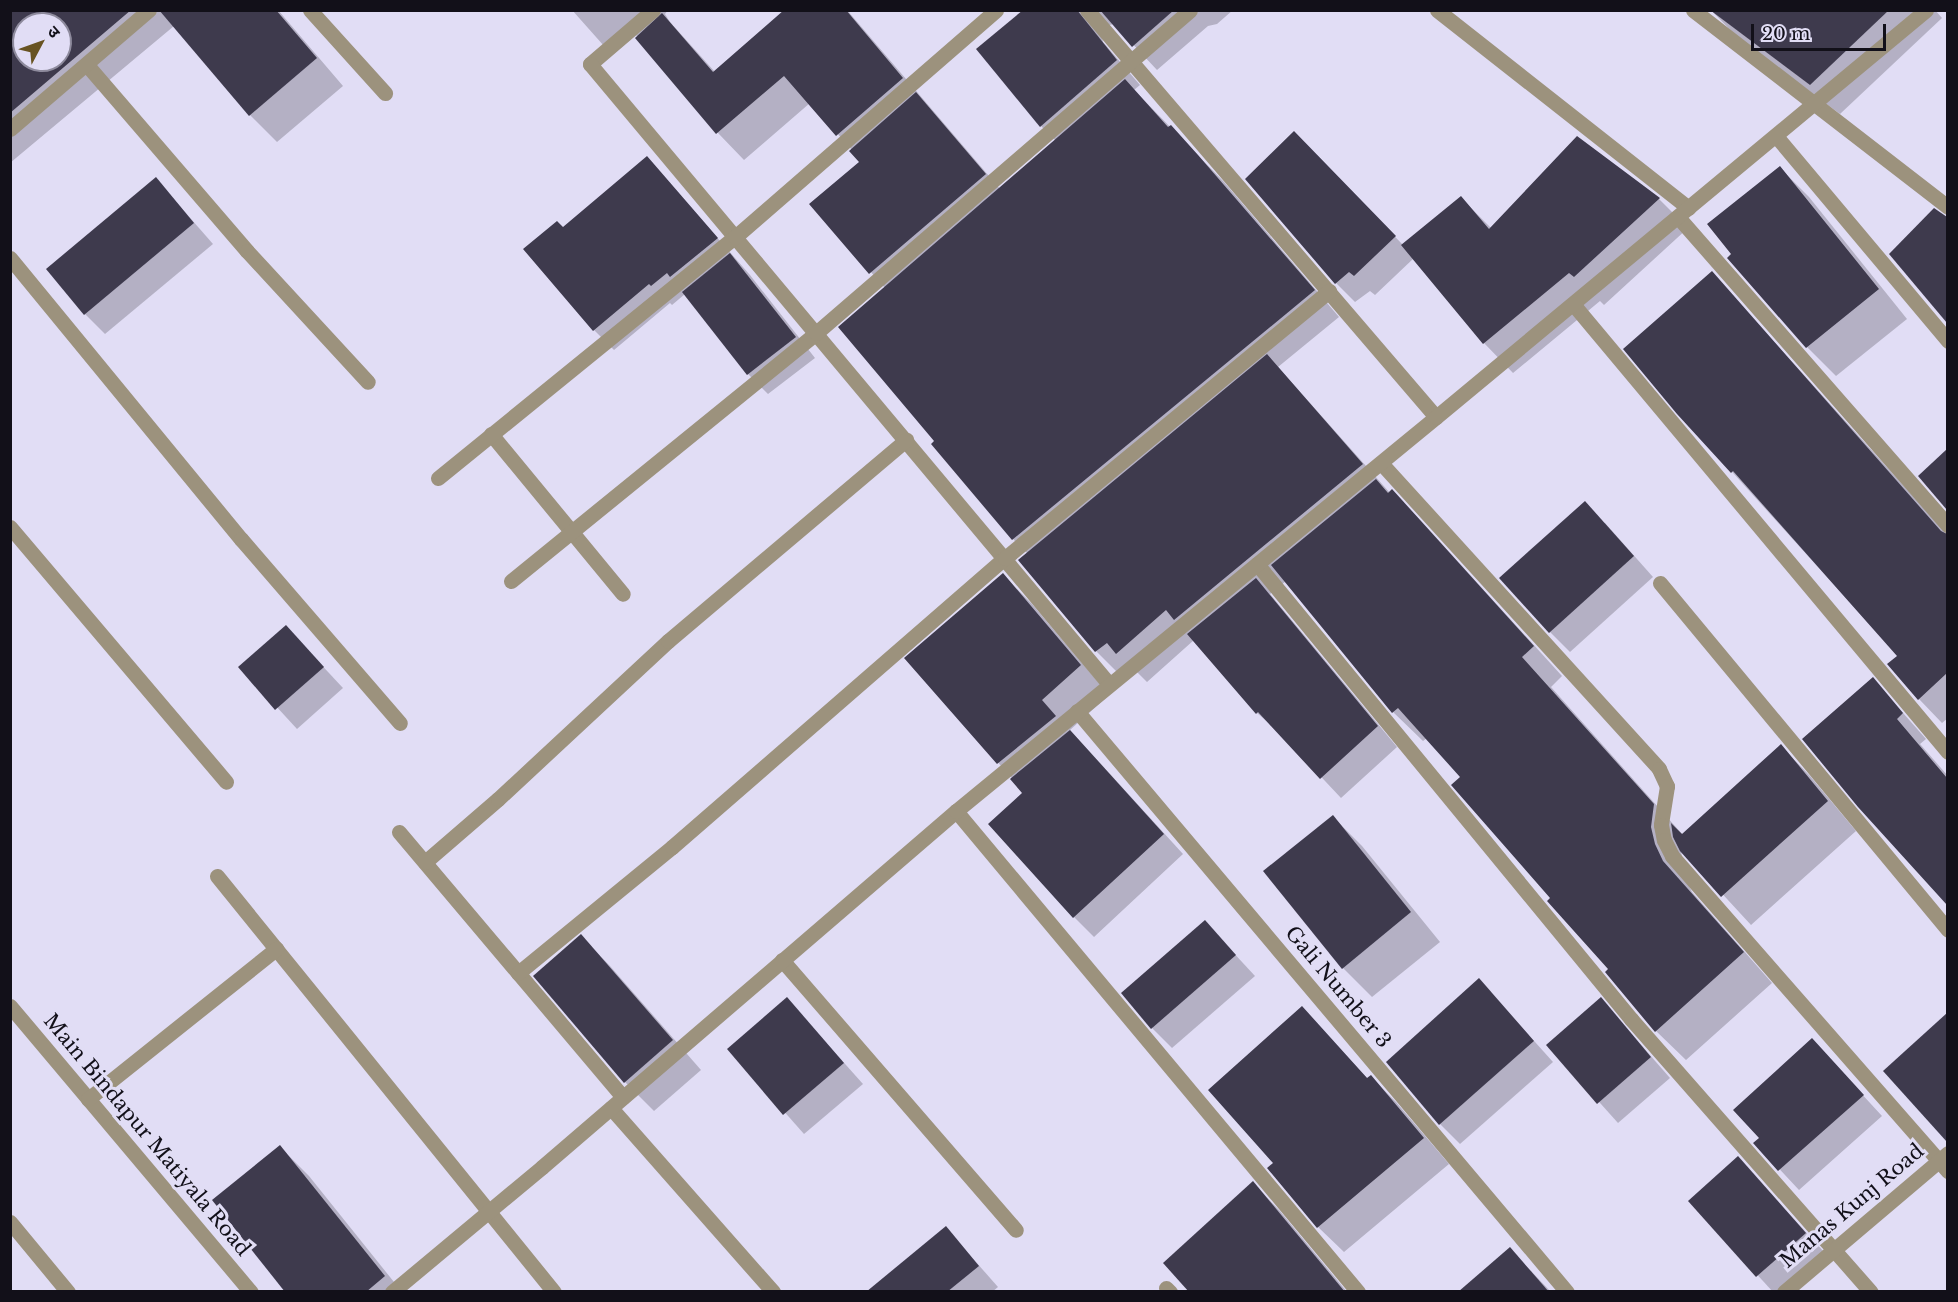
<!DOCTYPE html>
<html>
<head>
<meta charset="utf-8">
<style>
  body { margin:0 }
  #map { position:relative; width:1958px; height:1302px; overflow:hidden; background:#e1ddf5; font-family:"Libre Baskerville","Noto Sans Devanagari",serif }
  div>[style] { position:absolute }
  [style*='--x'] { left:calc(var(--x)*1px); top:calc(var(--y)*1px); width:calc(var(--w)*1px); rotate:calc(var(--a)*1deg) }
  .shadow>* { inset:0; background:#0003 }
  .building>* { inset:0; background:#3e3a4d }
  .minor>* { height:15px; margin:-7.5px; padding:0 7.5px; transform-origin:7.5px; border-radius:7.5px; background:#9c927d }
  span { translate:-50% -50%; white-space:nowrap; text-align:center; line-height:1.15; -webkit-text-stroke:6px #e1ddf5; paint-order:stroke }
  .street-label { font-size:20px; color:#121019 }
  .frame { position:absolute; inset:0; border:12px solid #121019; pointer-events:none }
  .north { position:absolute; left:12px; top:12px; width:60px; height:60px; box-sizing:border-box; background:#e1ddf5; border:2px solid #8e8b9d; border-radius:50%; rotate:49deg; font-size:16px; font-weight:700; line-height:24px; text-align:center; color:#121019 }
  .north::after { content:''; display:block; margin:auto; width:21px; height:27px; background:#685322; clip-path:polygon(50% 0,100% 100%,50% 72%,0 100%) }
  .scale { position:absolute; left:1751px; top:24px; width:135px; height:27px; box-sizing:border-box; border:3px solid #121019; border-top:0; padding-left:8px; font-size:18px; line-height:21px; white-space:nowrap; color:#121019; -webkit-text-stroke:4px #e1ddf5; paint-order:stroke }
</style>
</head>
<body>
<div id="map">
  <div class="shadow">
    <div style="clip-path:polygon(evenodd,10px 10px,278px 10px,343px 86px,277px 142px,250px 115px,174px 26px,10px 163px,10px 10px,24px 24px,60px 24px,60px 60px,24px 60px,24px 24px)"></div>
    <div style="clip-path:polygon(572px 10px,668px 10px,665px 14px,670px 22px,715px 72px,786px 10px,847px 10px,1000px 189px,1056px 141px,1041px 126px,1026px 10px,1233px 10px,1217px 24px,1208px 26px,1157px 70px,1114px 24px,1105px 26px,1101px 32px,1103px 42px,1140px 85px,1134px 90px,1224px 182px,1339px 317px,1278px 367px,1390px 493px,1392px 491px,1421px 521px,1562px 676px,1551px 687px,1683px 835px,1781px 746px,1810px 776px,1856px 831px,1751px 925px,1681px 849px,1684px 875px,1692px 892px,1772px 983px,1686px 1060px,1656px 1031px,1462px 777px,1427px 738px,1423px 741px,1393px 712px,1286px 581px,1270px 594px,1397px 747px,1341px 798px,1278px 731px,1257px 713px,1194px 640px,1147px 682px,1136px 671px,1126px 681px,1096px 651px,1020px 560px,1028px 554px,1013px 539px,937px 441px,885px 288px,811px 204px,861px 162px,852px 150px,810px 103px,744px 160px,718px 133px,636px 35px,612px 55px)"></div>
    <div style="clip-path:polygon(1711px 10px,1935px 10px,1942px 18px,1840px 114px,1737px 37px)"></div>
    <div style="clip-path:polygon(1314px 153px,1403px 245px,1461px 198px,1492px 229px,1659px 199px,1688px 228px,1604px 305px,1600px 301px,1513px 373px,1484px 343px,1414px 258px,1375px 295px,1370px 291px,1355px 302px,1335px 282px)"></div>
    <div style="clip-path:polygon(647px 158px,750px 275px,815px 358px,768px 394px,748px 374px,685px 294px,672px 305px,670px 303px,614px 350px,594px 330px,563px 229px)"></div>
    <div style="clip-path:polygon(1780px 168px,1809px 197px,1907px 319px,1836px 376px,1807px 347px)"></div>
    <div style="clip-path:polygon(156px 179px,213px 244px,105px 334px,85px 314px)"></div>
    <div style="clip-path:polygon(1931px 213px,1948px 224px,1948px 321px,1891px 254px)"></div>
    <div style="clip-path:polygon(1712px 273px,1948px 535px,1948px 718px,1942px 723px,1919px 699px,1899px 657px,1679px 413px)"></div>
    <div style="clip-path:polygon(1948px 451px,1948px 507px,1920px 476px)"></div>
    <div style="clip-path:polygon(1605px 523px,1653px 577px,1570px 652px,1550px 632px)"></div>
    <div style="clip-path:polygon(1003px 575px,1032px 604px,1109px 695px,1070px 730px,1183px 854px,1094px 937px,1074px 917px,1025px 793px,906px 659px)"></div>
    <div style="clip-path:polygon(286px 627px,343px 688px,297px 729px,240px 667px)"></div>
    <div style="clip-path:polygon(1873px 679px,1926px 739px,1920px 744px,1948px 776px,1948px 903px,1804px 739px)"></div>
    <div style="clip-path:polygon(1333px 817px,1362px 846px,1440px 942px,1372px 997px,1343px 968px)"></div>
    <div style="clip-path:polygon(1205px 922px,1255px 976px,1172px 1048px,1152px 1028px)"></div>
    <div style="clip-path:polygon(581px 936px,610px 966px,701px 1070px,654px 1111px,625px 1082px)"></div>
    <div style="clip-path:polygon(1479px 980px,1553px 1062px,1460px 1144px,1440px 1124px)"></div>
    <div style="clip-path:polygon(787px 999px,863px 1084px,804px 1134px,729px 1049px)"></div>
    <div style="clip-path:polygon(1601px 999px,1670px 1078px,1618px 1123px,1548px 1045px)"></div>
    <div style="clip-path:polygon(1302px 1008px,1368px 1079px,1371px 1077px,1396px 1102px,1449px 1164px,1344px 1252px,1318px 1227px,1275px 1163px)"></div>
    <div style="clip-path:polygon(1948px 1015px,1948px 1139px,1885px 1071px)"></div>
    <div style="clip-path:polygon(1812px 1040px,1882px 1116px,1799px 1190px,1755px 1143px,1761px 1138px)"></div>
    <div style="clip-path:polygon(280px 1147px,309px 1176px,402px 1292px,287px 1292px)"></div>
    <div style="clip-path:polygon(1738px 1158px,1825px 1253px,1782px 1292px,1773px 1292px,1690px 1201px)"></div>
    <div style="clip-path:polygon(1253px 1183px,1279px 1210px,1347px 1292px,1191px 1292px)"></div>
    <div style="clip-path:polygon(946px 1228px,998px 1287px,992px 1292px,868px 1292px)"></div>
    <div style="clip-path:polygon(1510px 1249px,1551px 1292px,1461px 1292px)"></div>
  </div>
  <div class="building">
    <div style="clip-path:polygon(evenodd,10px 10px,131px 10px,10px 113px,10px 10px,24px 24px,60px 24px,60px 60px,24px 60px,24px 24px)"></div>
    <div style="clip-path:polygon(159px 10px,276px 10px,317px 58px,249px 116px)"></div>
    <div style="clip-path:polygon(784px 10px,846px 10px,903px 78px,836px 136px,784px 76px,716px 134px,635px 38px,662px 13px,713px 72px)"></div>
    <div style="clip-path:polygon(1023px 10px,1077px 10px,1117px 60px,1040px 127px,976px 49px)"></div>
    <div style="clip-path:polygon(1100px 10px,1174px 10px,1132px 47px)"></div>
    <div style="clip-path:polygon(1710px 10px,1889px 10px,1810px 85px)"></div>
    <div style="clip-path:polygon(1125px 79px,1168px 127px,1171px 125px,1198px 155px,1315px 290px,1012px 540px,931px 444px,934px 441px,838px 327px)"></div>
    <div style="clip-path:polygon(916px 92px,986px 174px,869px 274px,809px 204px,859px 162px,849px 151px)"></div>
    <div style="clip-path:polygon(1294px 131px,1396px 236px,1354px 276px,1349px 272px,1335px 284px,1245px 179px)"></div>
    <div style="clip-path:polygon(1577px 136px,1660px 198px,1574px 277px,1569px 273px,1483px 344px,1401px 245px,1461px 196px,1489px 229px)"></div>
    <div style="clip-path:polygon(647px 156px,718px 238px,670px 277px,667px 273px,651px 286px,649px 284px,593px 331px,523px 249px,557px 221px,563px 227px)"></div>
    <div style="clip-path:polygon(1780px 166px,1879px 289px,1806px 348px,1727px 258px,1731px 254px,1707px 224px)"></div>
    <div style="clip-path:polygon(156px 177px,194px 223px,84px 315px,46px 269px)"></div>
    <div style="clip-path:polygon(1934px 208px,1947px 217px,1947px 323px,1889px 254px)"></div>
    <div style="clip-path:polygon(730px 253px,796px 337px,747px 375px,682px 292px)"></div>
    <div style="clip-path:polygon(1712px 271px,1941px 531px,1947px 534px,1947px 673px,1918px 700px,1887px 664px,1897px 656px,1733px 471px,1731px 473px,1677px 414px,1623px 349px)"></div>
    <div style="clip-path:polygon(1267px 354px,1363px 464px,1174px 620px,1166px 610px,1116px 654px,1107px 643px,1095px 652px,1018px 560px)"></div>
    <div style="clip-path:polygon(1947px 449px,1947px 510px,1918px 476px)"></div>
    <div style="clip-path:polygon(1376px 479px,1388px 493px,1392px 489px,1534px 646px,1522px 657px,1654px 804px,1651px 827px,1655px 844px,1663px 861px,1744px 952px,1655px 1032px,1605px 972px,1608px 969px,1547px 901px,1550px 898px,1451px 785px,1460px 777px,1398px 708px,1392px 713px,1271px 565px)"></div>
    <div style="clip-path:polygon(1585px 501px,1634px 556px,1549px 633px,1499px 578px)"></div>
    <div style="clip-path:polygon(1003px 573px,1081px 665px,1042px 700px,1056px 716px,997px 764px,904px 658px)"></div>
    <div style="clip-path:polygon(1256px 578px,1378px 726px,1320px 779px,1258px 712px,1256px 714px,1187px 634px)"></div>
    <div style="clip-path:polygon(286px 625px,324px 667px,275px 710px,238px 667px)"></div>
    <div style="clip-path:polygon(1873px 677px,1903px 713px,1897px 719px,1947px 778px,1947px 905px,1858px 807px,1802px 739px)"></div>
    <div style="clip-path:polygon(1070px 730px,1164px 834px,1073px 918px,988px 824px,1022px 793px,1010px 779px)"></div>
    <div style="clip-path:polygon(1781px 744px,1828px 801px,1721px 897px,1680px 851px,1673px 837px,1671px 823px,1682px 834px)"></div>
    <div style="clip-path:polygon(1333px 815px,1411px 912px,1342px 969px,1263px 871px)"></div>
    <div style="clip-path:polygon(1205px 920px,1236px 955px,1151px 1029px,1121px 993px)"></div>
    <div style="clip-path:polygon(581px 934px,673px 1040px,624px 1083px,533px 976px)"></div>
    <div style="clip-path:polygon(1479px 978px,1534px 1041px,1439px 1125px,1386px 1062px)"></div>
    <div style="clip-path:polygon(787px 997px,844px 1063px,783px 1115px,727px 1049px)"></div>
    <div style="clip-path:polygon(1601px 997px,1651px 1057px,1597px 1104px,1546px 1045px)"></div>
    <div style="clip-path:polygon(1302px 1006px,1367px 1078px,1371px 1075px,1424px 1138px,1317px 1228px,1267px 1168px,1273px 1163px,1208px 1090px)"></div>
    <div style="clip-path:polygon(1947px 1013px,1947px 1142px,1883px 1071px)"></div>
    <div style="clip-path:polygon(1812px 1038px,1864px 1095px,1778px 1171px,1753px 1143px,1759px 1138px,1733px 1110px)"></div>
    <div style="clip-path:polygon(280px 1145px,385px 1276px,366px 1292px,285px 1292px,212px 1200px)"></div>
    <div style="clip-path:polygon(1738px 1156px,1806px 1233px,1756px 1277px,1688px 1201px)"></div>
    <div style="clip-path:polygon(1253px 1181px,1345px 1292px,1189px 1292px,1163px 1263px)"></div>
    <div style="clip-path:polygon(946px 1226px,979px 1266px,947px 1292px,866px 1292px)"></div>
    <div style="clip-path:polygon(1510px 1247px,1549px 1292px,1458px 1292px)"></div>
  </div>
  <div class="minor">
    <div style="--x:310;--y:10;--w:112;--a:47.9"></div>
    <div style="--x:653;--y:10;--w:83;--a:139.4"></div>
    <div style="--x:590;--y:64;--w:809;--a:50.07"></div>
    <div style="--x:1087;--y:10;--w:536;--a:49.39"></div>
    <div style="--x:1437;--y:10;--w:320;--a:38.2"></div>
    <div style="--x:1693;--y:10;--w:322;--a:37.7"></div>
    <div style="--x:87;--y:65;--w:245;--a:49.3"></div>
    <div style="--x:247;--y:251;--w:178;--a:47.3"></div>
    <div style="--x:10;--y:129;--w:183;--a:-40.6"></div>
    <div style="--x:1776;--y:136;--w:268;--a:50"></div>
    <div style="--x:1678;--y:217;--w:410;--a:48.8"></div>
    <div style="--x:10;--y:258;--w:364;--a:50.6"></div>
    <div style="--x:241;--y:539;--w:243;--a:49.2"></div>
    <div style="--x:1573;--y:304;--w:584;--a:50.07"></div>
    <div style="--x:491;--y:434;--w:207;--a:50.5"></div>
    <div style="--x:1381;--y:463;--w:413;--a:47.7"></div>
    <div style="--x:1659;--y:769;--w:19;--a:65"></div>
    <div style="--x:1667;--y:786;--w:39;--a:99"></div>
    <div style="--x:1661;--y:825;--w:15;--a:79"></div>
    <div style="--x:1664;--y:840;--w:18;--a:63"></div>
    <div style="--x:1672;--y:856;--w:419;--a:48.8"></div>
    <div style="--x:438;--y:478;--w:382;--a:-39.1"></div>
    <div style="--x:735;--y:237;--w:346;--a:-41"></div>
    <div style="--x:10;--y:527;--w:334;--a:49.7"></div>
    <div style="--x:1257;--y:564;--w:589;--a:50.58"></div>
    <div style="--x:1631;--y:1019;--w:363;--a:48.7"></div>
    <div style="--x:511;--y:581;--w:393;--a:-39.1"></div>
    <div style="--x:816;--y:333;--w:494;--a:-40.8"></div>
    <div style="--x:1660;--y:583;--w:451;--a:50.3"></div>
    <div style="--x:1077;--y:711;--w:760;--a:49.86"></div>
    <div style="--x:956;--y:811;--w:627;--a:50.11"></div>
    <div style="--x:399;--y:832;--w:347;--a:49.8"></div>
    <div style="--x:425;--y:862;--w:96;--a:-40.8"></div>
    <div style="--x:498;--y:799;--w:232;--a:-42.9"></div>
    <div style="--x:668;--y:641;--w:312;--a:-40.2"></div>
    <div style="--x:217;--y:876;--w:535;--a:50.99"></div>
    <div style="--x:782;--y:960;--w:357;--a:49.1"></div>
    <div style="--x:518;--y:973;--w:199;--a:-39.3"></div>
    <div style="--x:672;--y:847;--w:441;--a:-41"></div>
    <div style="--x:1005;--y:558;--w:420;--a:-39.5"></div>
    <div style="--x:10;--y:1006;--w:374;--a:49.9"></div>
    <div style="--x:88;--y:1099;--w:241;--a:-38.6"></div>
    <div style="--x:611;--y:1108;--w:245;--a:48.6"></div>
    <div style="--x:10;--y:1222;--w:91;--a:50.4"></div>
    <div style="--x:1166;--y:1288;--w:6;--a:45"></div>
    <div style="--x:392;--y:1292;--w:195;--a:-39.8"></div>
    <div style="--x:542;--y:1167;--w:546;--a:-40.69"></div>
    <div style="--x:956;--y:811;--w:621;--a:-39.38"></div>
    <div style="--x:1436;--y:417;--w:637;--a:-39.71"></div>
    <div style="--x:1784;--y:1292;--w:215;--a:-40.3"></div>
  </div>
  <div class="street-label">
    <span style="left:1338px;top:987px;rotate:50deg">Gali Number 3</span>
    <span style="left:147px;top:1135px;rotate:50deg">Main Bindapur Matiyala Road</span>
    <span style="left:1852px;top:1206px;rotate:-40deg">Manas Kunj Road</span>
  </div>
  <div class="frame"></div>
  <div class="north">उ</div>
  <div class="scale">20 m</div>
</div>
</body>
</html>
